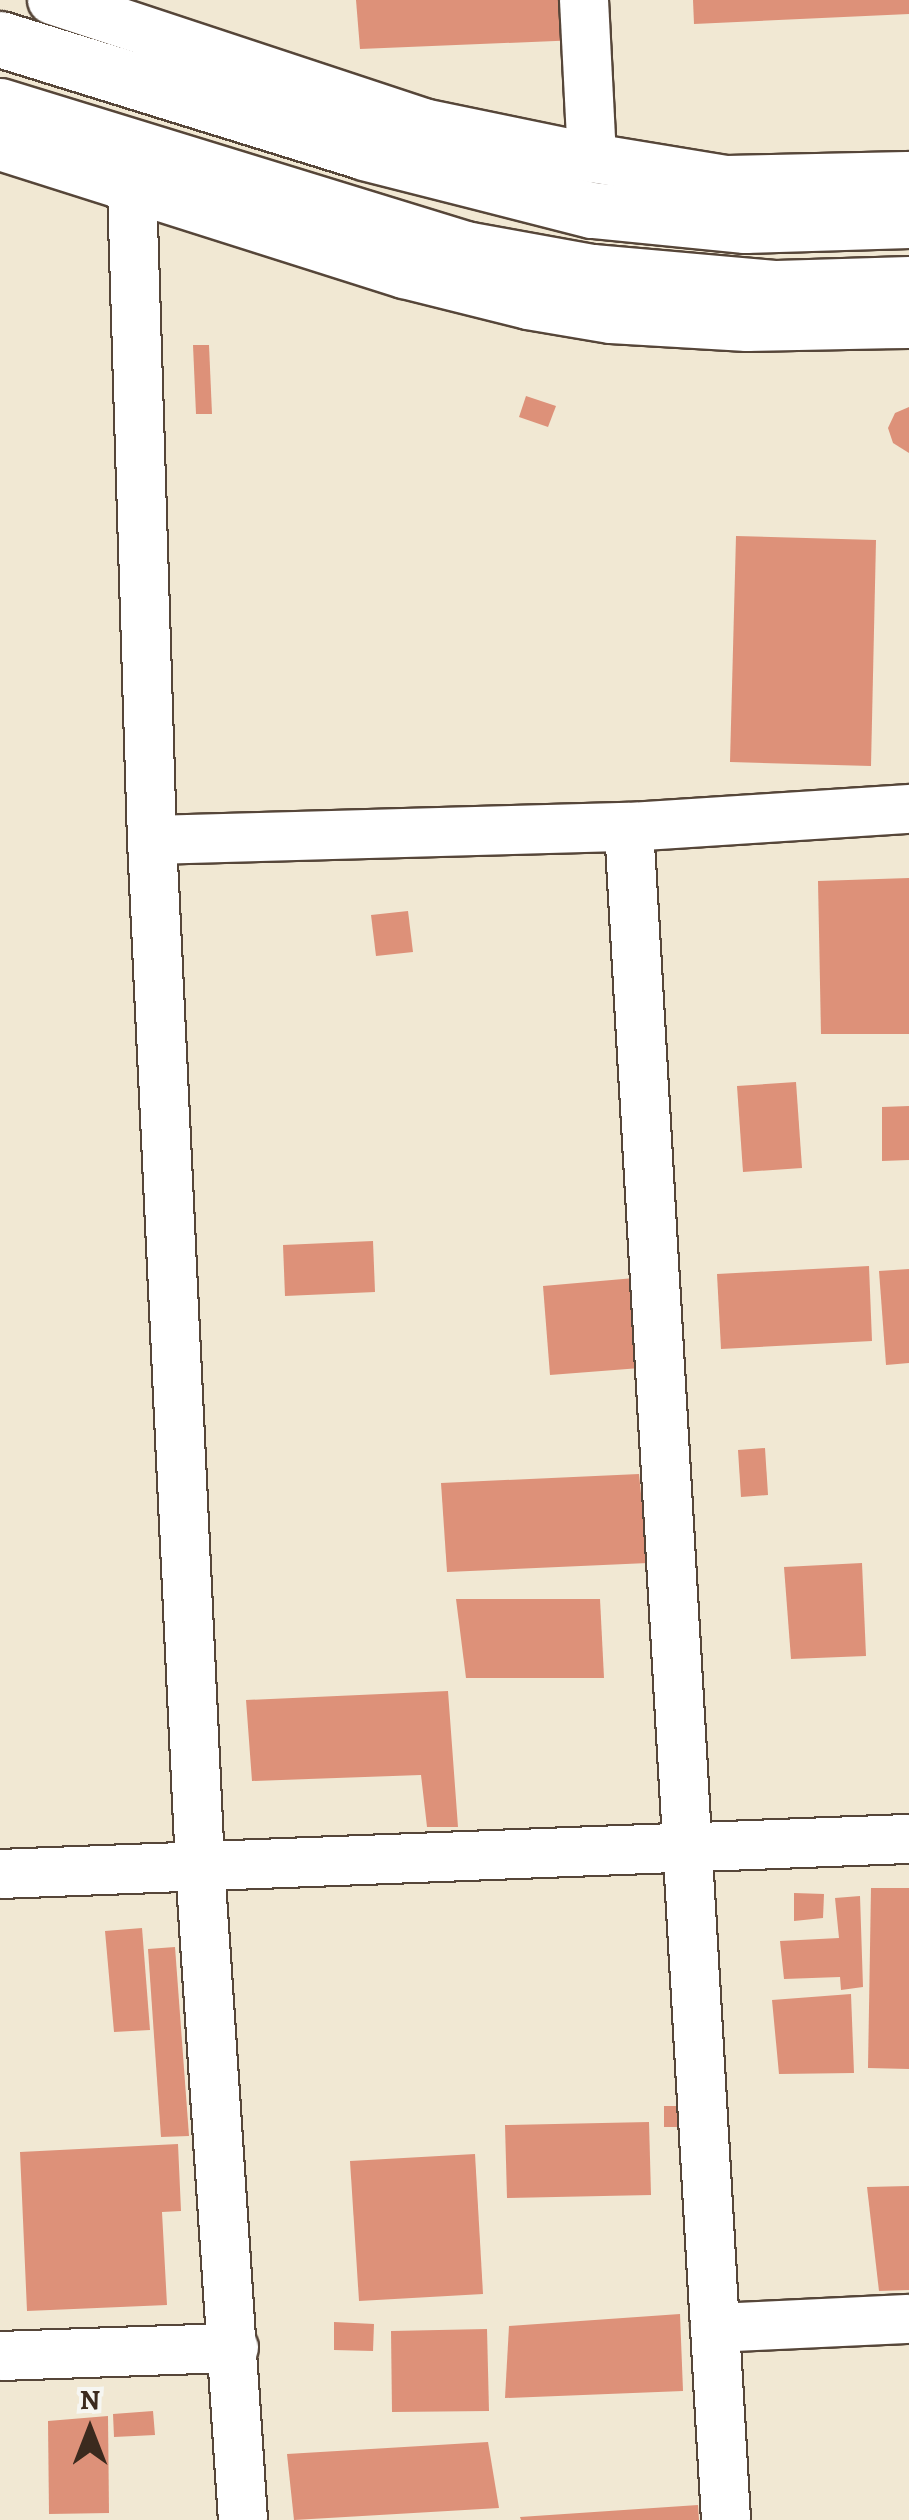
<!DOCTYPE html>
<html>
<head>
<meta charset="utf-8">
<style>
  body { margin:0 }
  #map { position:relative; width:909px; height:2520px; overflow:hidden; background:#f1e8d3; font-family:Alegreya,serif }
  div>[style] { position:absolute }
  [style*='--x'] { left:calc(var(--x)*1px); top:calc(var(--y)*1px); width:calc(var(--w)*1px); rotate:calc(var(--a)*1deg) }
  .building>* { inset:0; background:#dd9179 }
  .roads { filter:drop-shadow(2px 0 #564639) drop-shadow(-2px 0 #564639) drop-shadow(0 2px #564639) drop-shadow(0 -2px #564639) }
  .street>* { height:48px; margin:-24px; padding:0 24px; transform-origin:24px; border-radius:24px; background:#fff }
  .secondary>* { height:55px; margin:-27.5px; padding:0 27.5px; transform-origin:27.5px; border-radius:27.5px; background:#fff }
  span { translate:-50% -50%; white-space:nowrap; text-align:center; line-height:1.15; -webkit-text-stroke:8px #f6f6f2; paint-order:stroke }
  .north { position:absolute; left:40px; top:2380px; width:100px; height:100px; -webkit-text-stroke:8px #f6f6f2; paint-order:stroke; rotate:0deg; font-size:28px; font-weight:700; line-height:40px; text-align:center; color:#3b2a1e }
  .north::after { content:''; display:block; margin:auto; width:35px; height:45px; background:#3b2a1e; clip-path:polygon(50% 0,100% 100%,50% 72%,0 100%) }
</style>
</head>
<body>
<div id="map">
  <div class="building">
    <div style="clip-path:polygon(356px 0,565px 0,579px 40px,360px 49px)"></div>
    <div style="clip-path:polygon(693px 0,909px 0,909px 14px,694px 24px)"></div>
    <div style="clip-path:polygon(193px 345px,209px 345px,212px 414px,196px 414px)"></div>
    <div style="clip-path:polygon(526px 396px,556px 406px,548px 427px,519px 417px)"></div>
    <div style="clip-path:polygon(909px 407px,909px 453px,893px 443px,888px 428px,895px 413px)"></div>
    <div style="clip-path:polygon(736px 536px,876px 540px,871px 766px,730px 762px)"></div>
    <div style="clip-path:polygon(909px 878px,909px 1034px,821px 1034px,818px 881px)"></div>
    <div style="clip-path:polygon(408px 911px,413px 952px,376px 956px,371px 915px)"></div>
    <div style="clip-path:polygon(796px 1082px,802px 1168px,743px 1172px,737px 1086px)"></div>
    <div style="clip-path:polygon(909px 1106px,909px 1160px,882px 1161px,882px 1107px)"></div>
    <div style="clip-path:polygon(373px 1241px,375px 1292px,285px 1296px,283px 1245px)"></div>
    <div style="clip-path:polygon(869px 1266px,872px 1341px,721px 1349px,717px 1274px)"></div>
    <div style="clip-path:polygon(909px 1269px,909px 1363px,886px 1365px,879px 1271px)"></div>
    <div style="clip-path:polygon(646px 1277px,653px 1367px,550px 1375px,543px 1286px)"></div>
    <div style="clip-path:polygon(765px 1448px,768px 1495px,741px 1497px,738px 1450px)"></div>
    <div style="clip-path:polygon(639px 1474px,648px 1563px,447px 1572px,441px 1483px)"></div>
    <div style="clip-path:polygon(862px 1563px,866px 1656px,791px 1659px,784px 1567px)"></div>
    <div style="clip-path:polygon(456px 1599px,600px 1599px,604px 1678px,466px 1678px)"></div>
    <div style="clip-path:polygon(448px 1691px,458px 1827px,427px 1827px,421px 1775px,252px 1781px,246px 1700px)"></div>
    <div style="clip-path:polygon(871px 1888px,909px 1888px,909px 2069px,868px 2068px)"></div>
    <div style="clip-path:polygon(794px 1893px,824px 1894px,823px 1918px,794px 1921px)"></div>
    <div style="clip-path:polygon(860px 1896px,863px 1987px,841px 1990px,840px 1977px,784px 1979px,780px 1941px,839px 1938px,835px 1898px)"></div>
    <div style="clip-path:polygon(142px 1928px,150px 2030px,114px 2032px,105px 1931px)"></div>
    <div style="clip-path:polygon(175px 1947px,189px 2136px,161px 2137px,148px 1949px)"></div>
    <div style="clip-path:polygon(851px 1994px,854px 2073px,779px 2074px,772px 2000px)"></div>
    <div style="clip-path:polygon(664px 2106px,684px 2106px,684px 2127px,664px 2127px)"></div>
    <div style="clip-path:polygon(649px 2122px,651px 2195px,507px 2198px,505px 2125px)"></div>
    <div style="clip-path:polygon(178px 2144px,181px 2211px,162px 2212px,167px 2305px,27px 2311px,20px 2152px)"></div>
    <div style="clip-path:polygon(475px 2154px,483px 2294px,359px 2301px,350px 2161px)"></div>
    <div style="clip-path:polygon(909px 2186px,909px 2290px,879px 2291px,867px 2187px)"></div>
    <div style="clip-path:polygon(680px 2314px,683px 2391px,505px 2398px,509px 2326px)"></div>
    <div style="clip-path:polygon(334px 2322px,374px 2324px,373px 2351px,334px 2350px)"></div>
    <div style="clip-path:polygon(487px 2329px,489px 2411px,392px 2412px,391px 2331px)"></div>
    <div style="clip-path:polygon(153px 2411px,155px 2435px,114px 2437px,113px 2414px)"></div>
    <div style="clip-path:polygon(108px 2416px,109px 2513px,49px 2514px,48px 2421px)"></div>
    <div style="clip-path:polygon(488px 2442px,499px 2508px,294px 2520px,287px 2454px)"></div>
    <div style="clip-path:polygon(698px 2505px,699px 2520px,521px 2520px,520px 2517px)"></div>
  </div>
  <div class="roads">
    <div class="street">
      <div style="--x:52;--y:0;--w:391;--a:18.3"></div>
      <div style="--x:423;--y:123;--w:173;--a:11.7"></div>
      <div style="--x:592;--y:158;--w:137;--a:9.3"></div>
      <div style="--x:727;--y:180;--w:182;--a:-1.3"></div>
      <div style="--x:584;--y:0;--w:158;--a:87.1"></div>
      <div style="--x:0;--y:146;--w:424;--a:17.6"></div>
      <div style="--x:404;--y:274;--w:128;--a:14"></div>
      <div style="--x:528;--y:305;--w:84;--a:9.6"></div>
      <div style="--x:611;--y:319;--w:136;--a:3.4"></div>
      <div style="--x:747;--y:327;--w:162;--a:-1.1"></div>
      <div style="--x:132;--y:189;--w:651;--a:88.24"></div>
      <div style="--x:152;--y:840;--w:1027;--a:87.32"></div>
      <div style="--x:200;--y:1866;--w:655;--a:86.24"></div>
      <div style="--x:629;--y:827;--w:1696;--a:86.72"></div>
      <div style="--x:152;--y:840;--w:477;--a:-1.6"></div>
      <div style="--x:629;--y:827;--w:281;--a:-3.7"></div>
      <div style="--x:0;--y:1874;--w:910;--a:-2.21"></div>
      <div style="--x:715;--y:2328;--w:194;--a:-2.7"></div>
      <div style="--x:0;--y:2356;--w:234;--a:-2"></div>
    </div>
    <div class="secondary">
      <div style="--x:0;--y:39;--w:381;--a:17.2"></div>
      <div style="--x:364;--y:152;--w:235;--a:14.3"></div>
      <div style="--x:592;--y:210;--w:154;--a:5.6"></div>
      <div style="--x:745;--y:225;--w:164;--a:-1.7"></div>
      <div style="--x:0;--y:106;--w:486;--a:17.1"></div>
      <div style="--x:465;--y:249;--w:129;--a:10.3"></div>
      <div style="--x:592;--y:272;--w:185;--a:5"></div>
      <div style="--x:776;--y:288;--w:133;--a:-1.7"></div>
    </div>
  </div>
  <div class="north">N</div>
</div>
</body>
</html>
